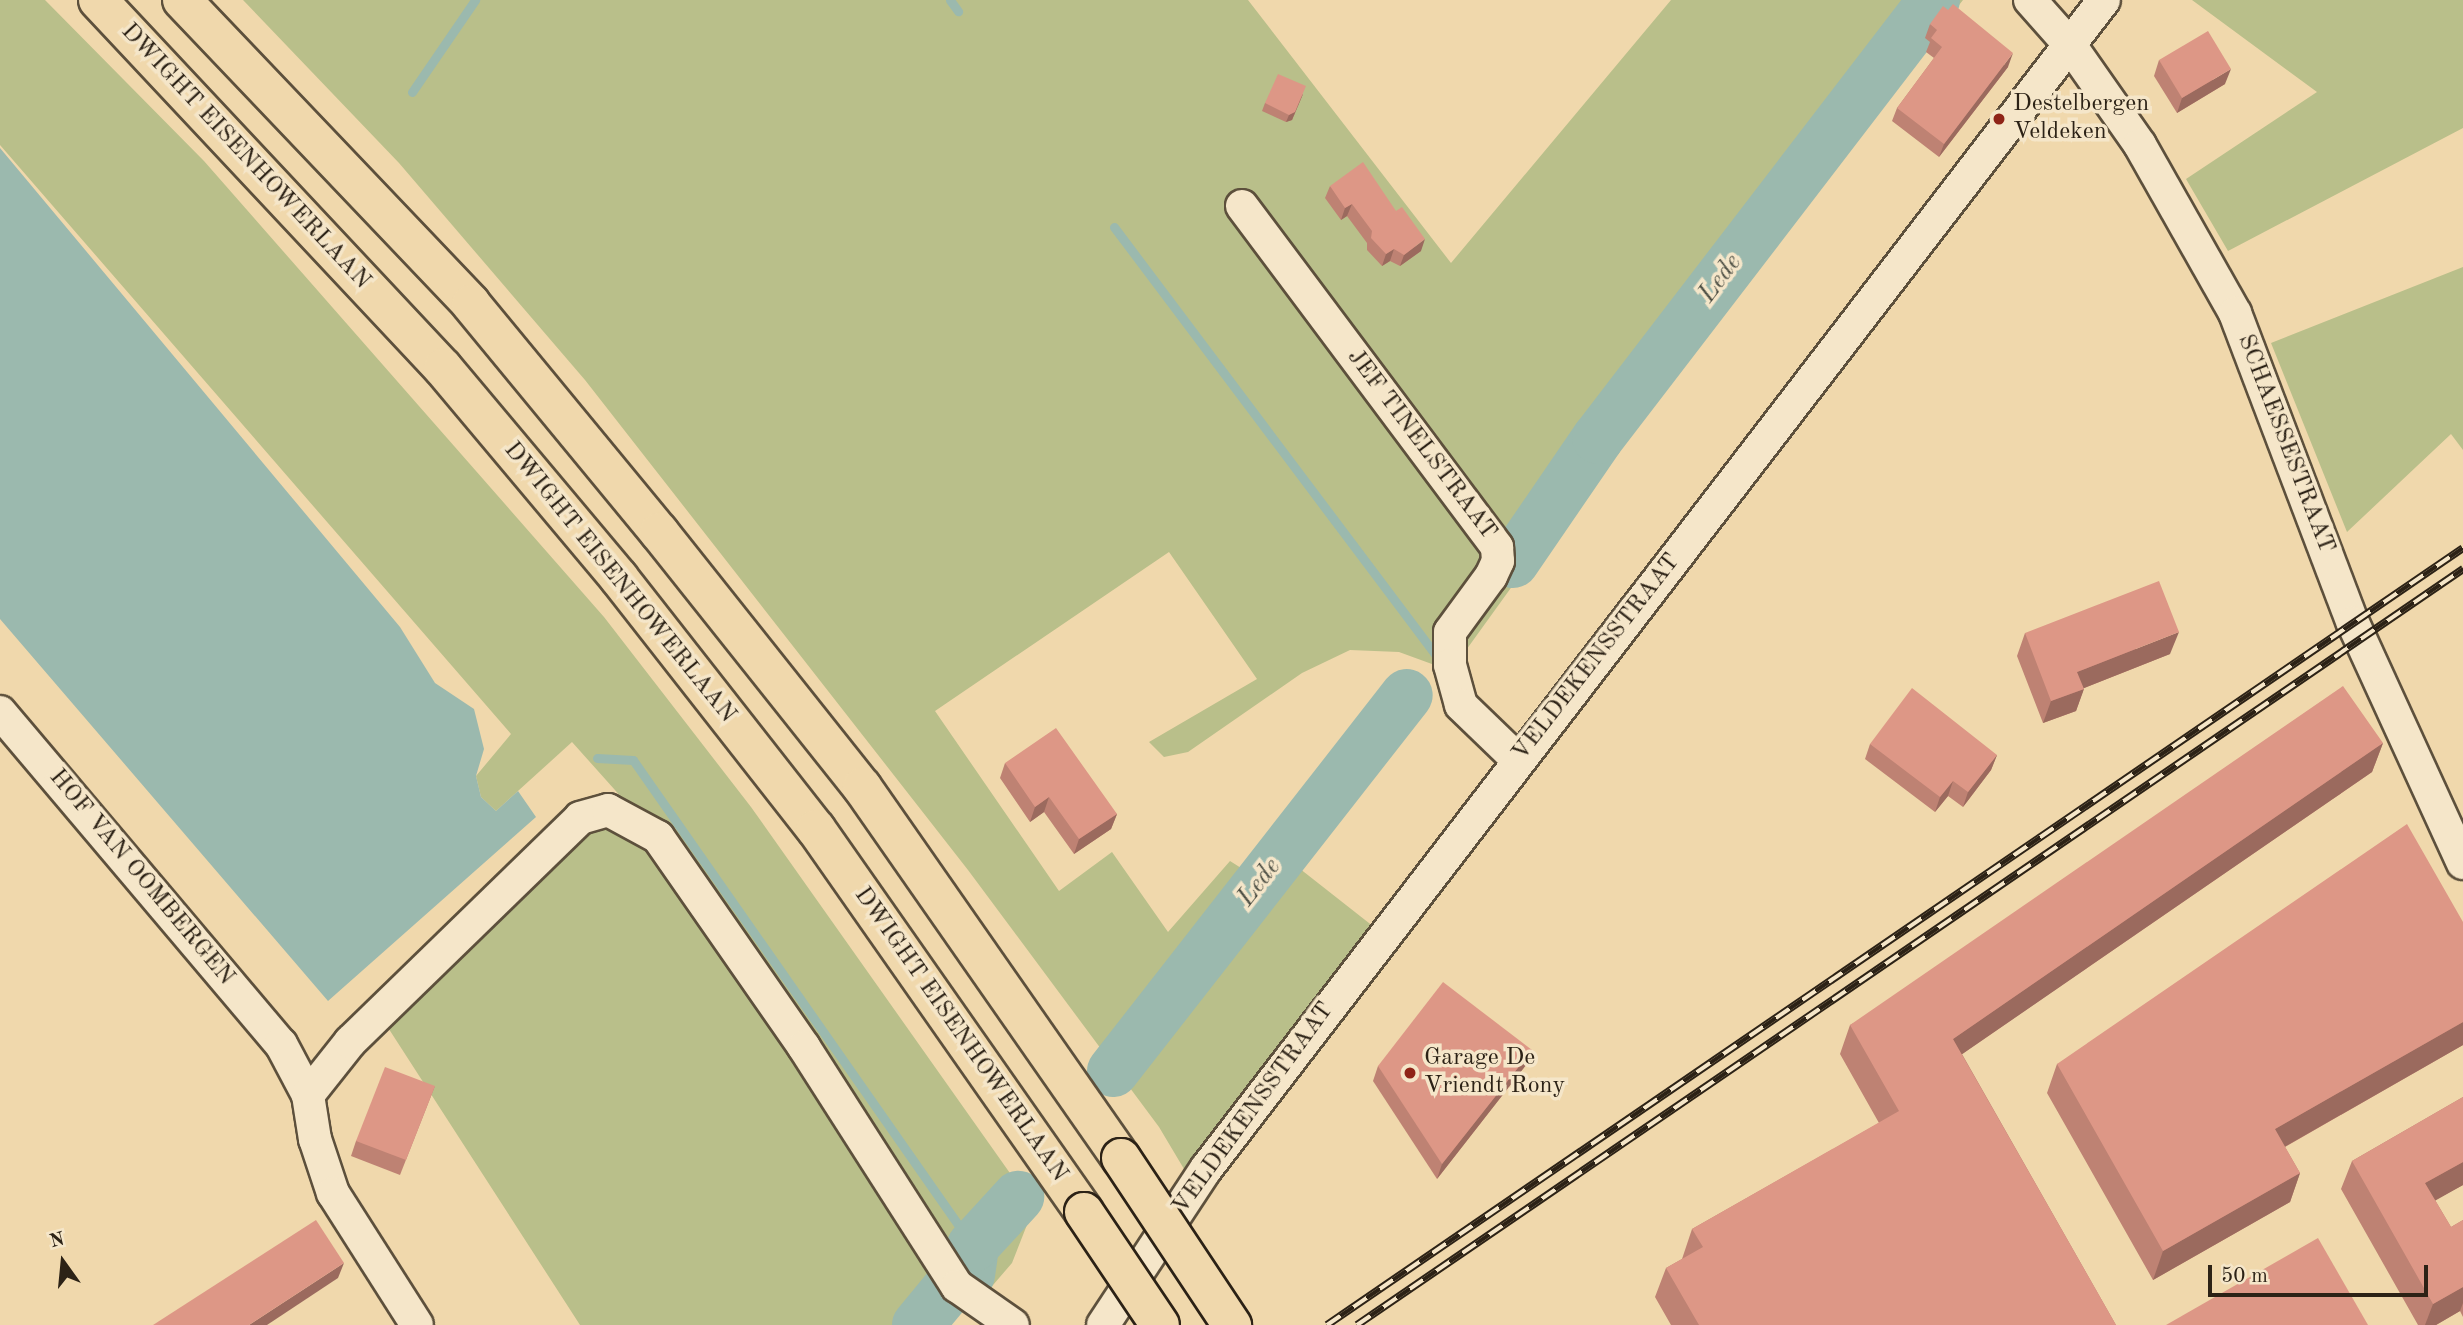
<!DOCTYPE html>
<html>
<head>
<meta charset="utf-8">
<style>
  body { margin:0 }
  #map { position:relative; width:2463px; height:1325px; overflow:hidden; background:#f0d8ac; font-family:"Old Standard TT",serif }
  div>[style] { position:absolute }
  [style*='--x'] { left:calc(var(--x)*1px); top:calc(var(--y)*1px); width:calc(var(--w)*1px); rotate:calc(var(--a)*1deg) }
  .green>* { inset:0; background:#b9bf8a }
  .water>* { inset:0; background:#9bb9ae }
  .stream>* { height:9px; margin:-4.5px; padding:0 4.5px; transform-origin:4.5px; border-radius:4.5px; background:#9bb9ae }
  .river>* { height:52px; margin:-26px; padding:0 26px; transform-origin:26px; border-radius:26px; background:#9bb9ae }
  .roads { filter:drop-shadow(2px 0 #5d503c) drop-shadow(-2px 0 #5d503c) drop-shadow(0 2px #5d503c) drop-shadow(0 -2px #5d503c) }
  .street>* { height:32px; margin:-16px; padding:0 16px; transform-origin:16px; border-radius:16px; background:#f5e6c9 }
  .highway>* { height:38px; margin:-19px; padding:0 19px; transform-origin:19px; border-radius:19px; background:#f0d8ac }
  .rail>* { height:8px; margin-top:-4px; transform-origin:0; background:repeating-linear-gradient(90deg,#f5e6c9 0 16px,#2c2216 0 32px); box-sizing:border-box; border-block:2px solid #2c2216 }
  .bridges { filter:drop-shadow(2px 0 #2c2216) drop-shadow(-2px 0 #2c2216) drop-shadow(0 2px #2c2216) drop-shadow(0 -2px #2c2216) }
  .highway-bridge>* { height:38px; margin:-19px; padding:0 19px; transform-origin:19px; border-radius:19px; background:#f0d8ac }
  .wall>* { inset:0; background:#be8273 }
  .shaded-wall>* { inset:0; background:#9b6a5e }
  .building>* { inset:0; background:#dd9786 }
  .dots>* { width:19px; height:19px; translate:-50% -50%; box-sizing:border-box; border:4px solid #f5e6c9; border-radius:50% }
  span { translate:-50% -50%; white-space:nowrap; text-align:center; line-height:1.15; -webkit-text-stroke:7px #f5e6c9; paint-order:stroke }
  .poi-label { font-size:24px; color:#2c2216 }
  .left { translate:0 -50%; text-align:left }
  .street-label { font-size:24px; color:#2c2216 }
  .water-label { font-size:26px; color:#4d4f44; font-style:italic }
  .north { position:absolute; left:28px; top:1227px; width:70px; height:70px; -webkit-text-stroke:5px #f5e6c9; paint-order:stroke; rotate:345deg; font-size:19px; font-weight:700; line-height:28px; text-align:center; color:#2c2216 }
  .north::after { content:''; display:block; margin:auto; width:24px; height:32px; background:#2c2216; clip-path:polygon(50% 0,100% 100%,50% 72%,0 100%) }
  .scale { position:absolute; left:2208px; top:1265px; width:220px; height:32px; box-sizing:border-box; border:4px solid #2c2216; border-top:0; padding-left:9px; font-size:21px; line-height:24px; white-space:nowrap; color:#2c2216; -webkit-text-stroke:5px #f5e6c9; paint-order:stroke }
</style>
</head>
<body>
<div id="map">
  <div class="green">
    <div style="clip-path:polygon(0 0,45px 0,204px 161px,604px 617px,751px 807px,1034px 1207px,1012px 1263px,987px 1292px,939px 1325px,580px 1325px,385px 1023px,623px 799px,572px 742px,496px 811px,481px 797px,476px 776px,511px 734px,0 145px)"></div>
    <div style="clip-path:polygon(243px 0,1248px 0,1451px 263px,1671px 0,1963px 0,1601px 463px,1451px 671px,1399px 652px,1350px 650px,1302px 673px,1188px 752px,1164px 757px,1149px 742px,1257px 679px,1169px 552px,935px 711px,1059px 891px,1112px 852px,1168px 932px,1230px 861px,1268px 885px,1290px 861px,1374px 927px,1184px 1169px,1159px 1127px,968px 870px,585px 380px,399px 163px)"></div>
    <div style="clip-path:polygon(2192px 0,2463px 0,2463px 128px,2228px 251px,2186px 179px,2317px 92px)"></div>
    <div style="clip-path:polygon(2463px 267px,2463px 450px,2451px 434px,2347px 532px,2271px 343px)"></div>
  </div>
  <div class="water">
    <div style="clip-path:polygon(0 148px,400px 627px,435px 683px,474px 709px,484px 749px,476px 776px,481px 797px,496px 811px,518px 791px,536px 817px,328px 1001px,0 619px)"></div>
  </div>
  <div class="stream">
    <div style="--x:950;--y:0;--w:14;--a:54"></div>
    <div style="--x:412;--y:92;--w:112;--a:-55.6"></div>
    <div style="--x:1114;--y:227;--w:539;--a:53.07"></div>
    <div style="--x:597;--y:758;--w:36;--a:3"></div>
    <div style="--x:633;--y:760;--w:593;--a:55.02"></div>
  </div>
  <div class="river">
    <div style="--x:1513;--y:562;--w:150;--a:-55.6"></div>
    <div style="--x:1598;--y:438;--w:552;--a:-52.51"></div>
    <div style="--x:1113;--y:1071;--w:477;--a:-52"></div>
    <div style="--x:969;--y:1275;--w:29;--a:-82"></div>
    <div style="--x:973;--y:1246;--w:67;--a:-47.4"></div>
    <div style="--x:918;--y:1325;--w:45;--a:-50.4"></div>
  </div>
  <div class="roads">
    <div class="street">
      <div style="--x:2030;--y:0;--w:60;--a:48.4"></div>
      <div style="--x:2070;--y:45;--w:122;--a:55"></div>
      <div style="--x:2140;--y:145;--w:193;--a:60.5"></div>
      <div style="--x:2235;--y:313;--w:332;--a:69.2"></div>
      <div style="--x:2353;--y:623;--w:264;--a:65.4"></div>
      <div style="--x:1242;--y:206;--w:426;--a:53.2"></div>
      <div style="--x:1497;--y:547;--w:14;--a:86"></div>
      <div style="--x:1498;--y:561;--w:17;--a:115"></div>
      <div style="--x:1491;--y:576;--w:69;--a:126.2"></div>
      <div style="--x:1450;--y:632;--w:33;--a:90"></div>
      <div style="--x:1450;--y:665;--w:41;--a:74.6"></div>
      <div style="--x:1461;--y:705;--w:79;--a:44"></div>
      <div style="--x:0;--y:712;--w:435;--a:49.8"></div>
      <div style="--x:281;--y:1044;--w:58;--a:62.1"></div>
      <div style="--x:308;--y:1095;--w:45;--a:81"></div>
      <div style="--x:315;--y:1139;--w:57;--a:71.6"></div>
      <div style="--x:333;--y:1193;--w:156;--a:57.5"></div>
      <div style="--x:308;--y:1095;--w:68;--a:-51.6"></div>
      <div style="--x:350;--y:1042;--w:321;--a:-44.2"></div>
      <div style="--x:580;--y:818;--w:29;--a:-16"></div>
      <div style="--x:608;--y:810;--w:57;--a:28.4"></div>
      <div style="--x:658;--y:837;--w:256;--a:55.2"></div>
      <div style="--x:804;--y:1047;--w:284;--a:57.4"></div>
      <div style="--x:957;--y:1286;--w:68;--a:34.9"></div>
      <div style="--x:1103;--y:1325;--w:187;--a:-56.6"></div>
      <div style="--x:1206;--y:1169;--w:1474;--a:-52.47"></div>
    </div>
    <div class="highway">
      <div style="--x:98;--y:0;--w:504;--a:46.85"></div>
      <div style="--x:443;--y:368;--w:274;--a:50"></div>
      <div style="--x:619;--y:578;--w:319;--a:51.9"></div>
      <div style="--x:816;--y:829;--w:467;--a:55"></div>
      <div style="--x:182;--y:0;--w:419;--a:46.4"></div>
      <div style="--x:471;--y:304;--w:296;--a:50.5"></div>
      <div style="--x:659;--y:532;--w:326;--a:51.5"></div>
      <div style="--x:862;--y:787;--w:452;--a:55.1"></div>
    </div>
  </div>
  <div class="rail">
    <div style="--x:1327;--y:1325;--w:1376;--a:-34.37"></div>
    <div style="--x:1357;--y:1325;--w:1340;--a:-34.35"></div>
  </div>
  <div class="bridges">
    <div class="highway-bridge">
      <div style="--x:1121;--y:1158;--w:201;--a:56.4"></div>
      <div style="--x:1084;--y:1212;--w:136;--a:56.1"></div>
    </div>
  </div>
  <div class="wall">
    <div style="clip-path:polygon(1930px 24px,2008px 67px,1939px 157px,1892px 121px,1897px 108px,1934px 58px,1926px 52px,1930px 42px,1925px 38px)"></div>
    <div style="clip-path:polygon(2159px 60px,2225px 84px,2177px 113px,2154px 76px)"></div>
    <div style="clip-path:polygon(1303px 94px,1292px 120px,1286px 122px,1262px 111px,1265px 103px)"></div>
    <div style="clip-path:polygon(1330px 186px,1421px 251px,1400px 266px,1390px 261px,1382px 266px,1367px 250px,1367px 243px,1347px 216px,1341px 220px,1325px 198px)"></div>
    <div style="clip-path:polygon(2025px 633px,2170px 654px,2084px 688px,2076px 711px,2043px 723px,2017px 656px)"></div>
    <div style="clip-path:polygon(2383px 743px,2372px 772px,1962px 1054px,2116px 1325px,1671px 1325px,1655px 1297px,1666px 1268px,1682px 1259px,1692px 1229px,1879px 1123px,1840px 1054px,1850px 1025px)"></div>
    <div style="clip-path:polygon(1870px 744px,1997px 755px,1991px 770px,1963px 807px,1948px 796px,1935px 812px,1865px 759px)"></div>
    <div style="clip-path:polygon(1005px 763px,1117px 814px,1111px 829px,1074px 854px,1044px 812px,1030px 822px,1000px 778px)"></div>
    <div style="clip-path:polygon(2463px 922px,2463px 1045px,2285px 1147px,2300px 1173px,2290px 1202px,2153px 1280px,2047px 1093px,2057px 1064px)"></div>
    <div style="clip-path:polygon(1532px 1050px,1526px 1065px,1437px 1179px,1373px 1081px,1378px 1066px)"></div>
    <div style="clip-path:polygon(435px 1086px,400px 1175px,351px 1156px,356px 1141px)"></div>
    <div style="clip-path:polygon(2463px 1097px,2463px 1185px,2435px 1200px,2451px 1227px,2463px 1220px,2463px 1317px,2460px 1311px,2436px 1325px,2418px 1325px,2341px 1189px,2352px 1161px)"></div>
  </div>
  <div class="shaded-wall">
    <div style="clip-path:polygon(2013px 53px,2008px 67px,1939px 157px,1944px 144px)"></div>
    <div style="clip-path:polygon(2231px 69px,2225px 84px,2177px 113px,2182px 98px)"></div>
    <div style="clip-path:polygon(1303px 94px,1292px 120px,1286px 122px,1289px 115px)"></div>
    <div style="clip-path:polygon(1352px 204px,1347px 216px,1341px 220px,1345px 208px)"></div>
    <div style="clip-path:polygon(1425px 239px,1421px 251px,1400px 266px,1404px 255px)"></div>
    <div style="clip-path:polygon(1394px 249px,1390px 261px,1382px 266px,1386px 254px)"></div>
    <div style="clip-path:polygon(2179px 632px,2170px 654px,2069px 694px,2077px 672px)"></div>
    <div style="clip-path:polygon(2084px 689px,2076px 711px,2043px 723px,2051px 701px)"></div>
    <div style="clip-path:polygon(2383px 743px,2372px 772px,1942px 1068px,1953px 1039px)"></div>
    <div style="clip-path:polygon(1997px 755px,1991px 770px,1963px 807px,1968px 792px)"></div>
    <div style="clip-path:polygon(1953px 781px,1948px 796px,1935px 812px,1940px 797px)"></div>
    <div style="clip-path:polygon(1049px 797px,1044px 812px,1030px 822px,1035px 807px)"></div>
    <div style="clip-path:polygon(1117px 814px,1111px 829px,1074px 854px,1079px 839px)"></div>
    <div style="clip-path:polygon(2463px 1022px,2463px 1045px,2265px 1158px,2275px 1129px)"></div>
    <div style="clip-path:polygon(1532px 1050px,1526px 1065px,1437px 1179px,1442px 1164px)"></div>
    <div style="clip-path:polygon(2463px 1162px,2463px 1185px,2415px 1212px,2425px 1183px)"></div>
    <div style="clip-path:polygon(2300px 1173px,2290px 1202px,2153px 1280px,2163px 1251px)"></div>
    <div style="clip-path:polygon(344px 1263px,338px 1278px,267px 1325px,249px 1325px)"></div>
    <div style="clip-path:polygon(2463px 1287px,2463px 1303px,2460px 1311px,2436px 1325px,2425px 1325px,2433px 1304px)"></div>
  </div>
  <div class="building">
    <div style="clip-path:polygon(1953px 4px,2013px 53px,1944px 144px,1897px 108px,1942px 47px,1931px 38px,1937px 30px,1930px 24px,1943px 6px,1948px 10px)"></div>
    <div style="clip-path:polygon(2208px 31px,2231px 69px,2182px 98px,2159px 60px)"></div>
    <div style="clip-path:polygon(1278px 74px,1306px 86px,1295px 112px,1289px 115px,1265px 103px)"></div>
    <div style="clip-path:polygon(1363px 162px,1396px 211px,1402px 207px,1425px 239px,1404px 255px,1394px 249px,1386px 254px,1371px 238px,1372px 231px,1352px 204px,1345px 208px,1330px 186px)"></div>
    <div style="clip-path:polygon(2159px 581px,2179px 632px,2077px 672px,2084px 689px,2051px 701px,2025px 633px)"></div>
    <div style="clip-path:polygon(2343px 686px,2383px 743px,1953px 1039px,2116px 1325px,1699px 1325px,1666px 1268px,1703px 1247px,1692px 1229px,1899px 1111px,1850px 1025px)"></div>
    <div style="clip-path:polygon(1912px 688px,1997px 755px,1968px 792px,1953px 781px,1940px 797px,1870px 744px)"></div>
    <div style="clip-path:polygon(1056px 728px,1117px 814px,1079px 839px,1049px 797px,1035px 807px,1005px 763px)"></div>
    <div style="clip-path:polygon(2407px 824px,2463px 922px,2463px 1022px,2275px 1129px,2300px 1173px,2163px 1251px,2057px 1064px)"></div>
    <div style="clip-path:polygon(1443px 982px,1532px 1050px,1442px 1164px,1378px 1066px)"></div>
    <div style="clip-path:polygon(385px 1067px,435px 1086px,406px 1160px,356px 1141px)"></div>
    <div style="clip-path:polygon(2463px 1097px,2463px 1162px,2425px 1183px,2451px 1227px,2463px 1220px,2463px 1287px,2433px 1304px,2352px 1161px)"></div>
    <div style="clip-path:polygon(316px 1220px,344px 1263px,249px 1325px,153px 1325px)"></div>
    <div style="clip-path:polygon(2318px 1238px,2368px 1325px,2166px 1325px)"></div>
  </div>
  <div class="dots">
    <div style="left:1999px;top:119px;background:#8f2418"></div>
    <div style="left:1410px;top:1073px;background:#8f2418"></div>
  </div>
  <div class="poi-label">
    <span class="left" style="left:2013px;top:119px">Destelbergen<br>Veldeken</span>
    <span class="left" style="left:1424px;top:1073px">Garage De<br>Vriendt Rony</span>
  </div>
  <div class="street-label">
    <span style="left:245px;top:157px;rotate:47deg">DWIGHT EISENHOWERLAAN</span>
    <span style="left:2285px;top:444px;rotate:69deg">SCHAESSESTRAAT</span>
    <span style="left:1421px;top:445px;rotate:53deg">JEF TINELSTRAAT</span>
    <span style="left:619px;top:583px;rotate:51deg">DWIGHT EISENHOWERLAAN</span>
    <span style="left:1597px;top:658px;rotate:-52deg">VELDEKENSSTRAAT</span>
    <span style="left:141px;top:878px;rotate:50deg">HOF VAN OOMBERGEN</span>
    <span style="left:960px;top:1035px;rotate:55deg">DWIGHT EISENHOWERLAAN</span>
    <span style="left:1254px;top:1109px;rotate:-54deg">VELDEKENSSTRAAT</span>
  </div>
  <div class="water-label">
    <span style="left:1721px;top:279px;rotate:-53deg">Lede</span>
    <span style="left:1260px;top:883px;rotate:-52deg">Lede</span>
  </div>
  <div class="north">N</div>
  <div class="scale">50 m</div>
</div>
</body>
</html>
